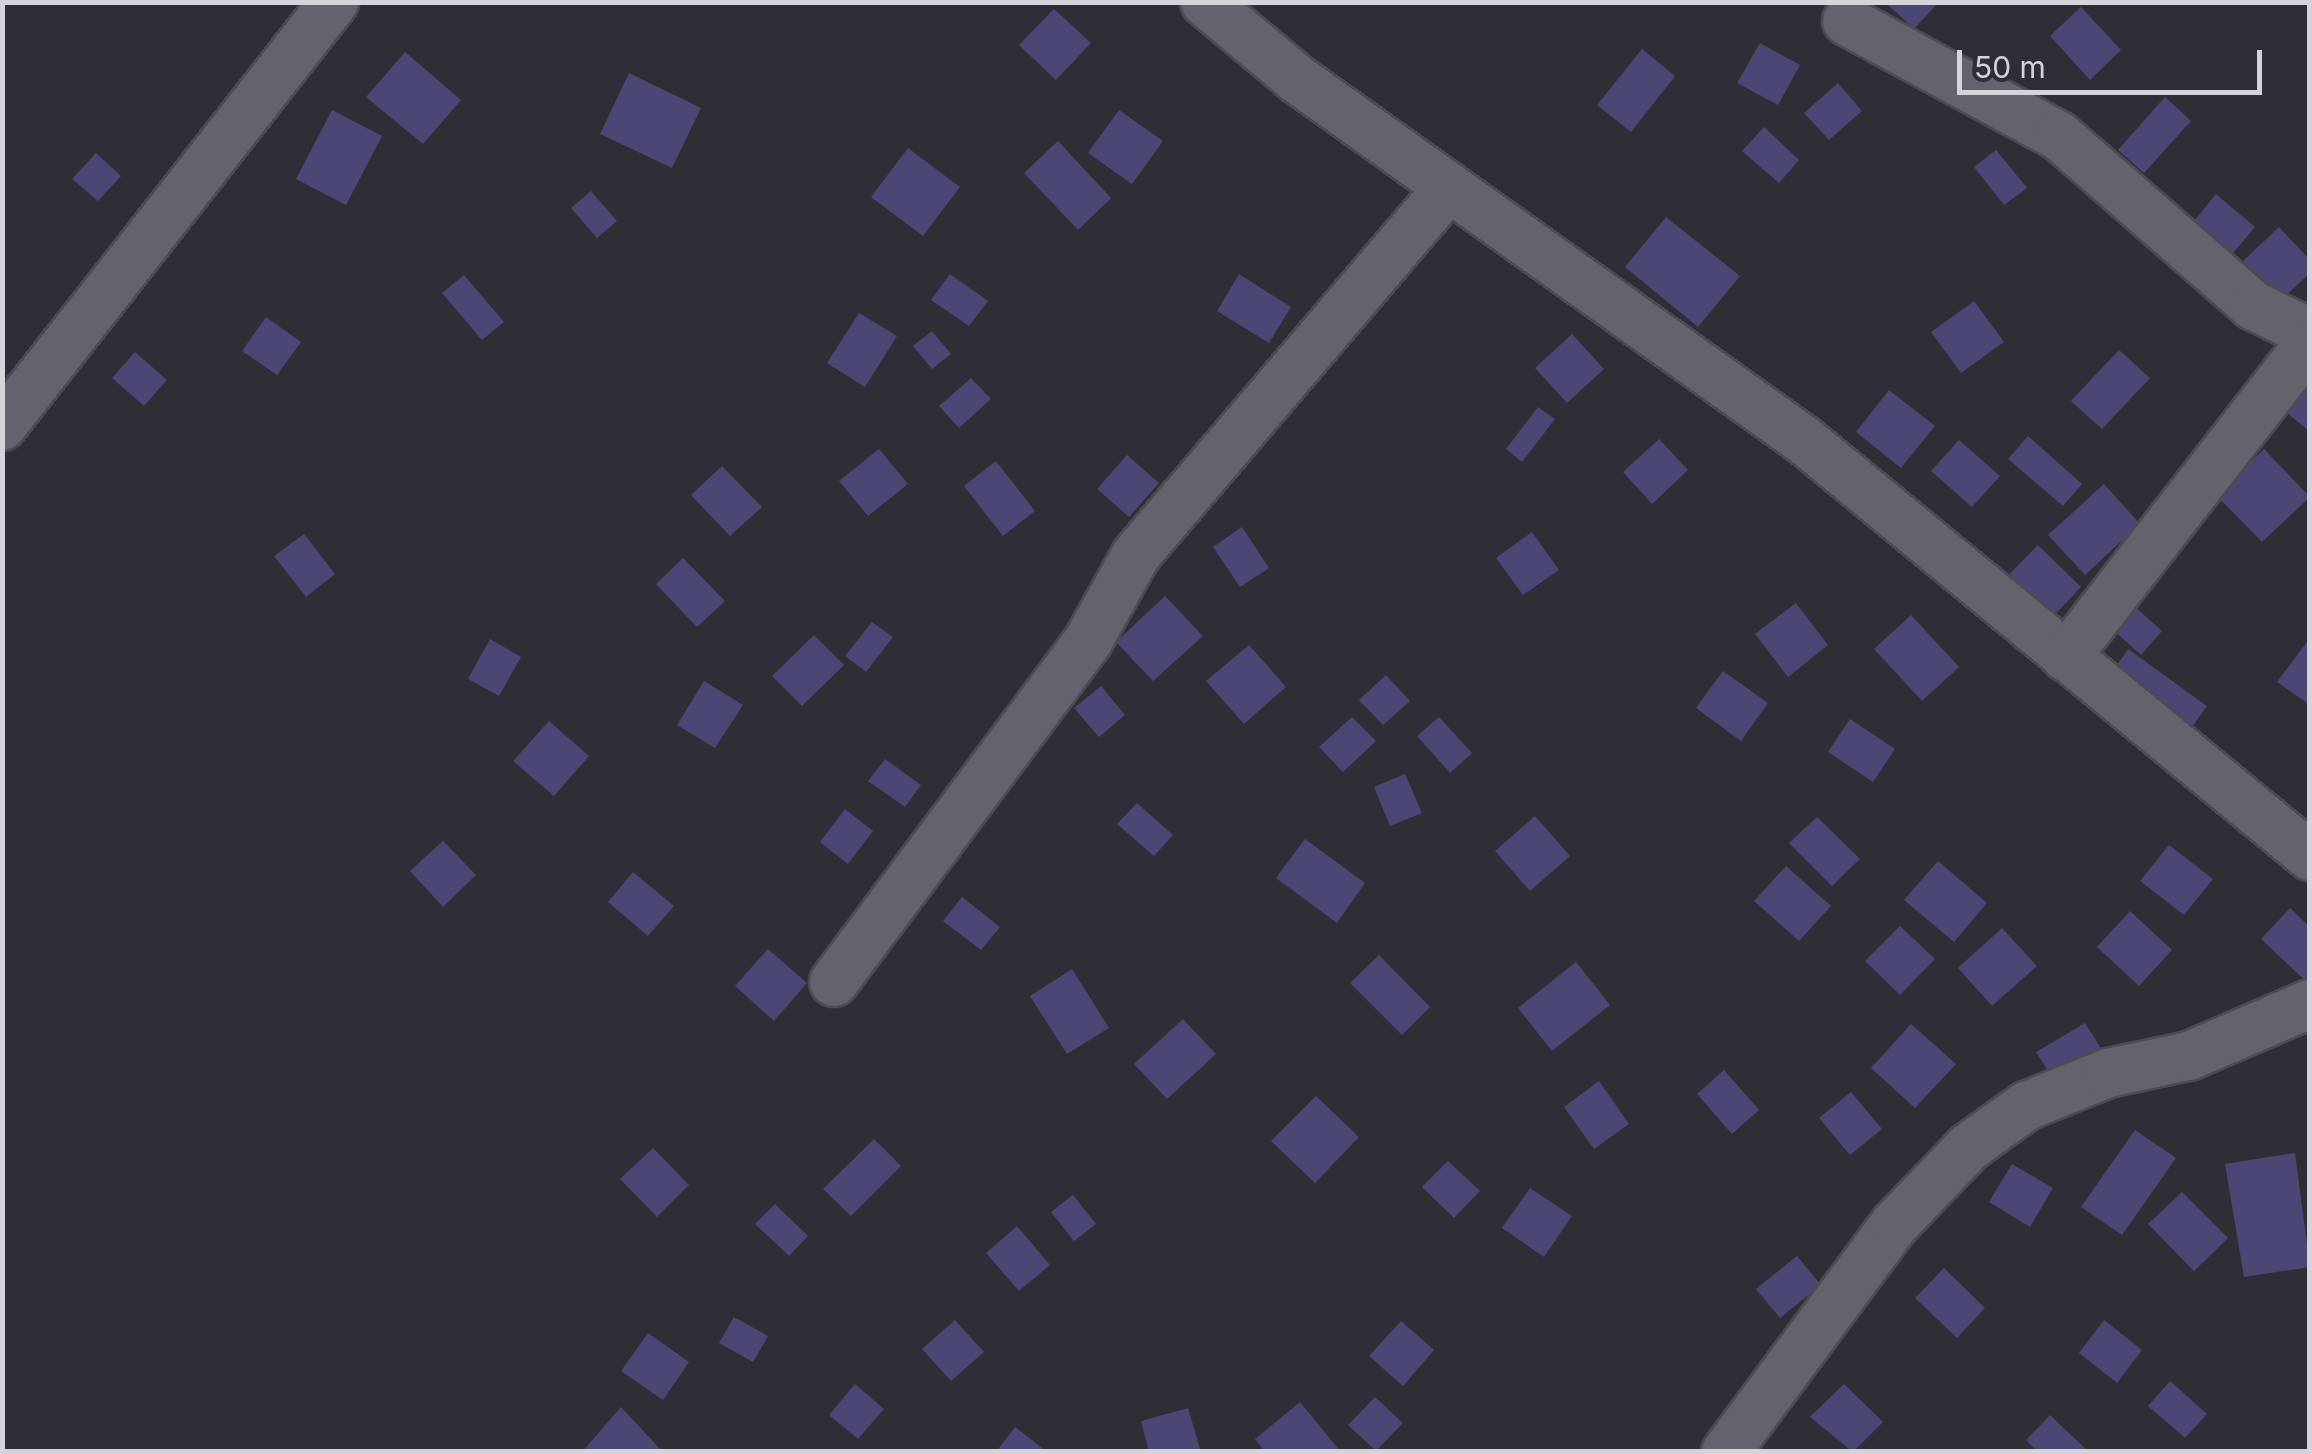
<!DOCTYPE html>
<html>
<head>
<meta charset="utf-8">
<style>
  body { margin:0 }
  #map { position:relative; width:2312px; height:1454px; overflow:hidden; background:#2e2e37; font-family:Inter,sans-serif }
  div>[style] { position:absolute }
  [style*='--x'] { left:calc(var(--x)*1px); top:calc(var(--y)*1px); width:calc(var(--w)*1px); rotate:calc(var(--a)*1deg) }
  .building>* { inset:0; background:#4a4774 }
  .roads { filter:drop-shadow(2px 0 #4c4b53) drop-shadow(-2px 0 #4c4b53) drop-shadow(0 2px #4c4b53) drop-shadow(0 -2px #4c4b53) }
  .minor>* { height:48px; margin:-24px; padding:0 24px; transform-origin:24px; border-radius:24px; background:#63636d }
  span { translate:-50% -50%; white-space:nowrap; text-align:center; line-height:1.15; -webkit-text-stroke:8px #2e2e37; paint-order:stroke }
  .frame { position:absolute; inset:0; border:5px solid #d4d4da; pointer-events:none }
  .scale { position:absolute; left:1957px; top:50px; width:305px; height:45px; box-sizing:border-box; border:5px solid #d4d4da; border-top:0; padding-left:12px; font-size:30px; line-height:35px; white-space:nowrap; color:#d4d4da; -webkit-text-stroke:8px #2e2e37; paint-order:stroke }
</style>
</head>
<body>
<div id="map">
  <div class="building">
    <div style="clip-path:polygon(1885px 2px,1939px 2px,1914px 29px)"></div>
    <div style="clip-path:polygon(2081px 7px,2121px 50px,2090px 80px,2050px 36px)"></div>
    <div style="clip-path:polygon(1054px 9px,1091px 43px,1056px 80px,1019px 45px)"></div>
    <div style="clip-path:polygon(1760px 43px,1800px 65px,1778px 105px,1737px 83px)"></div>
    <div style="clip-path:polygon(1642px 49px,1675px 76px,1631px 132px,1597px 105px)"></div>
    <div style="clip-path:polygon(405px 52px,461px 100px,423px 144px,366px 97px)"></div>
    <div style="clip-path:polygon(629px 73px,701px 108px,672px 168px,600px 134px)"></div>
    <div style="clip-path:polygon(1838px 83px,1862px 111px,1829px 140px,1804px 113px)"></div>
    <div style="clip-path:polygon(2165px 97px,2191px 121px,2144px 173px,2118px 150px)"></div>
    <div style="clip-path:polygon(332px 110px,382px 136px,346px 205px,296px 179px)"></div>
    <div style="clip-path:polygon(1119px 110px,1163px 141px,1132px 184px,1088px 153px)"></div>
    <div style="clip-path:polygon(1764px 127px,1799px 160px,1779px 183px,1742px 151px)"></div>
    <div style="clip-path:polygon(1058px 141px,1111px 198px,1078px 230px,1024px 173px)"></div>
    <div style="clip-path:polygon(908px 148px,960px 187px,923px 236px,871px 197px)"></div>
    <div style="clip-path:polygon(1996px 150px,2027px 188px,2004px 205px,1974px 167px)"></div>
    <div style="clip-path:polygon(96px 153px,121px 176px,98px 201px,72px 179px)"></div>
    <div style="clip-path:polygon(591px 191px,617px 221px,597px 238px,571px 208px)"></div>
    <div style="clip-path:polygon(2216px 194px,2255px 227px,2229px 258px,2190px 226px)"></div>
    <div style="clip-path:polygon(1666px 217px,1740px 276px,1698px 327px,1625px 267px)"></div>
    <div style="clip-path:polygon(2279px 227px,2310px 260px,2310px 273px,2280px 301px,2243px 261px)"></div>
    <div style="clip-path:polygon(950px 274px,988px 301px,969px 326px,931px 300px)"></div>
    <div style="clip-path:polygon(1239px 274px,1291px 307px,1269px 343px,1217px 311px)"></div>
    <div style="clip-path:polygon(464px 275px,504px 322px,482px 340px,442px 293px)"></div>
    <div style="clip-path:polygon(1974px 301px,2004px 342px,1961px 373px,1931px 332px)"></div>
    <div style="clip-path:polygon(859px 313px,897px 336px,865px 387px,827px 363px)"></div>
    <div style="clip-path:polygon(266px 317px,301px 342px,277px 375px,242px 351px)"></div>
    <div style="clip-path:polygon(932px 331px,951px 354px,932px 369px,913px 346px)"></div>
    <div style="clip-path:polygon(1572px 334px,1604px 369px,1567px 403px,1535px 368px)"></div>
    <div style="clip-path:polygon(2119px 350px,2150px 378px,2102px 429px,2071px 401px)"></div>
    <div style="clip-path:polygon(135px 352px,167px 380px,144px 406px,112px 378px)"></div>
    <div style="clip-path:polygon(971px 378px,991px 399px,959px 428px,939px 406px)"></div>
    <div style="clip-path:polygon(2310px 385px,2310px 432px,2286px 412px)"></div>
    <div style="clip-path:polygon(1889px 390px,1935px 426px,1901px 468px,1856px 432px)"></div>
    <div style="clip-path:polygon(1538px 407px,1555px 419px,1522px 462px,1506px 449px)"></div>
    <div style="clip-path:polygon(2028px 436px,2082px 484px,2063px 506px,2008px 459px)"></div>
    <div style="clip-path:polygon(1659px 439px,1688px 470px,1652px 504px,1623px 472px)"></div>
    <div style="clip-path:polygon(1959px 440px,2000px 476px,1972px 507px,1931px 471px)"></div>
    <div style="clip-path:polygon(879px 449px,908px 484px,868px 516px,839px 481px)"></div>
    <div style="clip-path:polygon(2264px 449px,2310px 497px,2262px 542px,2216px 495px)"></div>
    <div style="clip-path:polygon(1127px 455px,1159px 483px,1129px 517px,1097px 489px)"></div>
    <div style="clip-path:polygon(996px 461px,1035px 511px,1003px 536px,964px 486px)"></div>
    <div style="clip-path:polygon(722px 466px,762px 507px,730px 536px,691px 495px)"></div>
    <div style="clip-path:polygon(2104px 484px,2140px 524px,2085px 575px,2048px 535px)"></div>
    <div style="clip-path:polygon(1242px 527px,1269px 568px,1240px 587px,1213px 547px)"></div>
    <div style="clip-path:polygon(1532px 532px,1559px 570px,1523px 595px,1496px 558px)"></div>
    <div style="clip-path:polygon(304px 534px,335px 574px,306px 597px,274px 556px)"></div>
    <div style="clip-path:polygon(2038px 545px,2081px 587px,2045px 625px,2001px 583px)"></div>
    <div style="clip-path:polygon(683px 558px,725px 601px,697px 627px,656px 584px)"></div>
    <div style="clip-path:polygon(1165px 596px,1203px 636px,1153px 681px,1116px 642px)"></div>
    <div style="clip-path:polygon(1796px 603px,1828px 645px,1788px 677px,1755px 634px)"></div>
    <div style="clip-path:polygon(2135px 607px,2162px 631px,2141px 655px,2113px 630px)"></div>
    <div style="clip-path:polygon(1911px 615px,1959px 667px,1922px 701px,1874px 649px)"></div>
    <div style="clip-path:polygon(872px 622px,893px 637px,866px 672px,845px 656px)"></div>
    <div style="clip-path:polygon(814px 635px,844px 665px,802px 706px,772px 676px)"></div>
    <div style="clip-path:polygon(2310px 638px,2310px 705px,2277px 682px)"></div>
    <div style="clip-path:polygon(490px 639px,521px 657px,499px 696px,468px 679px)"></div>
    <div style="clip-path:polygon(1249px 645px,1286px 687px,1244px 724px,1206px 681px)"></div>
    <div style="clip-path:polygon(2128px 649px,2207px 706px,2186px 735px,2108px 678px)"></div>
    <div style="clip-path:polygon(1723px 671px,1768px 703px,1741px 741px,1696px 708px)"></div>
    <div style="clip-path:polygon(1386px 675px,1410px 701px,1383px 725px,1359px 700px)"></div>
    <div style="clip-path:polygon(704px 681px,743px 705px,715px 748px,677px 725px)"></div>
    <div style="clip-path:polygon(1101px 686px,1125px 715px,1099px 737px,1074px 708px)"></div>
    <div style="clip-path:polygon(1352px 717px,1376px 741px,1343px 772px,1319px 747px)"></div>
    <div style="clip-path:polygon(1439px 717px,1472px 753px,1450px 773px,1417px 736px)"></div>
    <div style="clip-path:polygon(1850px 719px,1895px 749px,1873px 782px,1828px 752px)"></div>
    <div style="clip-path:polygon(549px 721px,589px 756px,554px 796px,513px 761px)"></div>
    <div style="clip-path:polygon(885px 759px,921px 785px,905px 807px,868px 781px)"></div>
    <div style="clip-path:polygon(1405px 774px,1422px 813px,1390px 826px,1374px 787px)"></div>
    <div style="clip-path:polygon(1137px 803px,1173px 835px,1154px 856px,1117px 824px)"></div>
    <div style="clip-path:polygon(845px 809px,873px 831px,848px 864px,820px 842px)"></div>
    <div style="clip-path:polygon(1535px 816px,1570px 856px,1530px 891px,1495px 851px)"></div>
    <div style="clip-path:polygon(1817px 817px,1860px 859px,1832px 886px,1789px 843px)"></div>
    <div style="clip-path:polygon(1305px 839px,1365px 883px,1337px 923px,1276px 878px)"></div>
    <div style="clip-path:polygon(443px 841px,476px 875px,443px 907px,410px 871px)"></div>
    <div style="clip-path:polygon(2169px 845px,2213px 879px,2184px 915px,2140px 881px)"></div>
    <div style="clip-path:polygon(1938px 861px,1987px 903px,1954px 942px,1904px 900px)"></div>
    <div style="clip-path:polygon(1786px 866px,1831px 906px,1799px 941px,1754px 901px)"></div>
    <div style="clip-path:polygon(633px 872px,674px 906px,648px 936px,608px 902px)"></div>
    <div style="clip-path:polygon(962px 897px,1000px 927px,981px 950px,943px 921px)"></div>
    <div style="clip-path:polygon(2290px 908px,2310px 927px,2310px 985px,2261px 939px)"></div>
    <div style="clip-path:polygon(2130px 911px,2172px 950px,2139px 986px,2097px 947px)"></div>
    <div style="clip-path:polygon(1900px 926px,1935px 959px,1900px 995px,1865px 961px)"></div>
    <div style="clip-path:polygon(2002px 928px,2037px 966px,1992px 1006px,1958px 968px)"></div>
    <div style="clip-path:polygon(768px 949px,807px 983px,774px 1021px,735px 986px)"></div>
    <div style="clip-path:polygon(1379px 955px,1430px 1007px,1402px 1035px,1350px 983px)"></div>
    <div style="clip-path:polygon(1576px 962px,1610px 1005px,1552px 1051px,1518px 1008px)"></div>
    <div style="clip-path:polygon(1072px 969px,1109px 1028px,1067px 1054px,1030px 996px)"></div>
    <div style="clip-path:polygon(1183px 1019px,1216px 1054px,1167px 1099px,1134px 1064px)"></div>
    <div style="clip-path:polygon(2085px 1023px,2104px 1053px,2055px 1082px,2036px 1052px)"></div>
    <div style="clip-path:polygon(1911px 1024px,1956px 1064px,1915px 1108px,1871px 1068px)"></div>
    <div style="clip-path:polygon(1724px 1070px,1759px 1110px,1732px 1134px,1697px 1094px)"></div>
    <div style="clip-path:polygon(1599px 1081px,1629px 1124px,1594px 1149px,1564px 1107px)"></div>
    <div style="clip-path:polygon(1851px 1092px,1882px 1129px,1850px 1155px,1819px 1118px)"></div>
    <div style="clip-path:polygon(1316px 1096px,1359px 1137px,1315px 1183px,1271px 1141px)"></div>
    <div style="clip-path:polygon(2135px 1130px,2176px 1158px,2122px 1235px,2081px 1207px)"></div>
    <div style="clip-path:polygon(874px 1139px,901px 1166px,851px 1216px,823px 1189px)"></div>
    <div style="clip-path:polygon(653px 1148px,689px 1185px,657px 1217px,620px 1179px)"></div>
    <div style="clip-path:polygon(2295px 1153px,2310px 1267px,2244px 1277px,2225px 1164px)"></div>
    <div style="clip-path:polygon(1448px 1161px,1480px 1191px,1454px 1218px,1422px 1187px)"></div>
    <div style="clip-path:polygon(2012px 1164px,2053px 1188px,2030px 1227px,1989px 1202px)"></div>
    <div style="clip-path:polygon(1530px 1188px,1572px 1216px,1544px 1257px,1502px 1228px)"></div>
    <div style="clip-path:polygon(2182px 1192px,2228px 1238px,2194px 1271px,2148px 1224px)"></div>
    <div style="clip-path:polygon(1073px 1195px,1096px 1224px,1074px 1241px,1051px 1212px)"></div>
    <div style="clip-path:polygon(775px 1204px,808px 1236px,789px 1256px,755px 1224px)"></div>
    <div style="clip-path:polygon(1017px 1226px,1050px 1265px,1019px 1291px,986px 1253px)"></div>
    <div style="clip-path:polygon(1797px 1256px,1821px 1285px,1780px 1318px,1756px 1289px)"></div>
    <div style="clip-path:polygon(1944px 1268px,1985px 1308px,1957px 1338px,1915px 1298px)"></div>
    <div style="clip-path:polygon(734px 1317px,768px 1336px,753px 1362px,719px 1343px)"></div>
    <div style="clip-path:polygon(955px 1320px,984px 1352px,951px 1381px,922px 1349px)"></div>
    <div style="clip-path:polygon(2104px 1320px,2142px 1350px,2117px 1383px,2079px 1353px)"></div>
    <div style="clip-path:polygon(1401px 1321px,1434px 1350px,1403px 1386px,1369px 1356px)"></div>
    <div style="clip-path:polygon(648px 1333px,689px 1362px,663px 1400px,621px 1371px)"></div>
    <div style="clip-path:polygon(2170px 1381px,2207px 1414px,2185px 1438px,2148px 1406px)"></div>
    <div style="clip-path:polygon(855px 1384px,884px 1409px,858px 1439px,829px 1415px)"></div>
    <div style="clip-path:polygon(1844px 1384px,1883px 1422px,1853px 1452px,1810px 1417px)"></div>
    <div style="clip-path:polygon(1375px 1397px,1403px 1423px,1376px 1451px,1348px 1425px)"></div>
    <div style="clip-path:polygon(1300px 1402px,1341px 1452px,1265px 1452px,1255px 1439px)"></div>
    <div style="clip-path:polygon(621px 1407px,663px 1452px,582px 1452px)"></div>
    <div style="clip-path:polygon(1188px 1408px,1201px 1452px,1149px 1452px,1141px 1421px)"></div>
    <div style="clip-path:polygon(2050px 1415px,2089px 1452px,2038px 1452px,2026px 1440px)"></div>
    <div style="clip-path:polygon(1015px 1427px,1047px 1452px,996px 1452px)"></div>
  </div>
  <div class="roads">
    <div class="minor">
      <div style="--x:1205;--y:2;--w:120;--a:39.9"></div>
      <div style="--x:1297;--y:79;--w:624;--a:35.47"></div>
      <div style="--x:1805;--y:441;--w:654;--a:39.41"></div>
      <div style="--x:1847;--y:21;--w:241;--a:28.5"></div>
      <div style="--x:2059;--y:136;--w:259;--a:41.1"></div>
      <div style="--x:2254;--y:306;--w:62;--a:25.7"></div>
      <div style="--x:2;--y:426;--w:539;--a:-51.94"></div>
      <div style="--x:2066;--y:657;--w:398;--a:-52.2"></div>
      <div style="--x:834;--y:982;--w:425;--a:-53.3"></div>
      <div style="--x:1088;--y:641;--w:98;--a:-60.8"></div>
      <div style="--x:1136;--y:555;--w:483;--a:-49.6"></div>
      <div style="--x:1726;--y:1452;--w:284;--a:-53.5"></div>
      <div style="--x:1895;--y:1224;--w:107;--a:-46.1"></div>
      <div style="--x:1969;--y:1147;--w:70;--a:-35.7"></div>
      <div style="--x:2026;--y:1106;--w:88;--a:-21.9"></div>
      <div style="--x:2108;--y:1073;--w:83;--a:-11.9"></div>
      <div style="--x:2189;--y:1056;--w:132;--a:-23.3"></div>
    </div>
  </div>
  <div class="frame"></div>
  <div class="scale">50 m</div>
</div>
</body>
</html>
